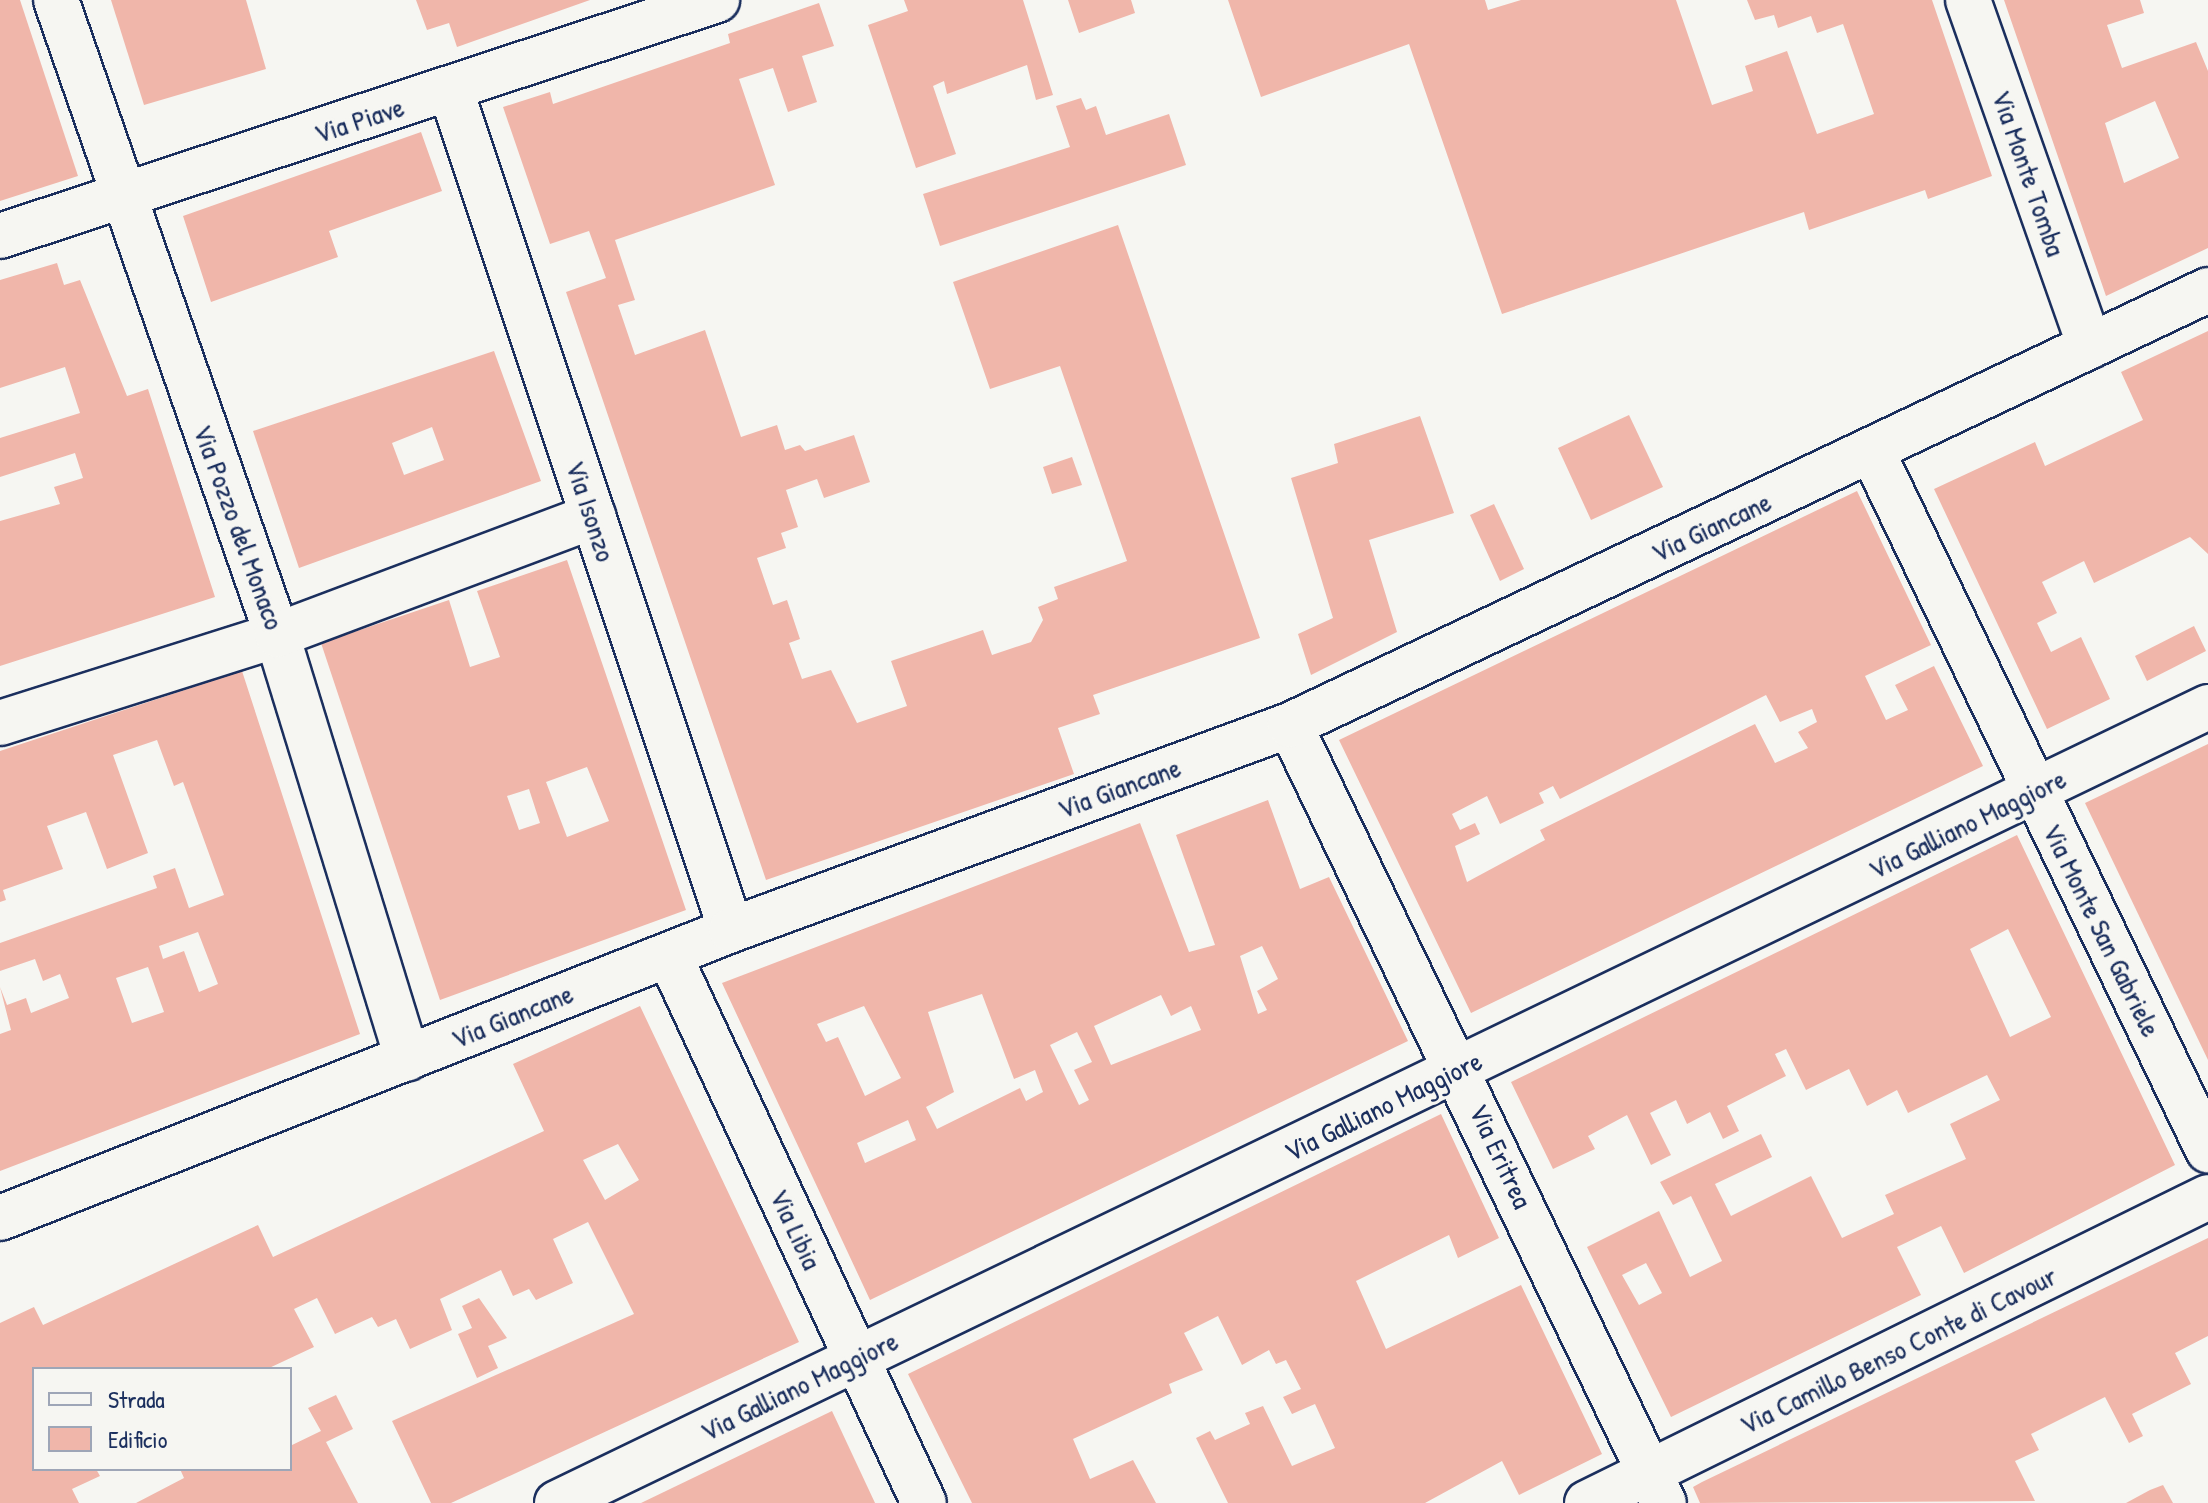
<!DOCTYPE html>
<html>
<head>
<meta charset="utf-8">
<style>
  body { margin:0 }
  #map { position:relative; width:2208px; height:1503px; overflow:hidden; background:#f6f6f2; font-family:"Patrick Hand",sans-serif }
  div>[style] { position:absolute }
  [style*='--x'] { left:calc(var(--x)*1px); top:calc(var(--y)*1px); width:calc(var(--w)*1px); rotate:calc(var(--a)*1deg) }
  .building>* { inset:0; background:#f0b6aa }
  .roads { filter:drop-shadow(2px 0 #1b2f5e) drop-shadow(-2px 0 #1b2f5e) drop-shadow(0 2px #1b2f5e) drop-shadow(0 -2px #1b2f5e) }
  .street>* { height:44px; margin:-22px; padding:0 22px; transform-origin:22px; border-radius:22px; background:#f6f6f2 }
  span { translate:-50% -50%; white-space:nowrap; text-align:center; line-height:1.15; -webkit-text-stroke:6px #f6f6f2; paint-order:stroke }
  .street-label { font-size:28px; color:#1b2f5e }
  .legend { position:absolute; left:32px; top:1367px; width:260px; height:104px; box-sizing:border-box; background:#f6f6f2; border:2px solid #9ea6b7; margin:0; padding:10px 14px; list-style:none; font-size:24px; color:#1b2f5e }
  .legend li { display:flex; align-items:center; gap:16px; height:40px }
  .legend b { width:40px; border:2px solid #9ea6b7 }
</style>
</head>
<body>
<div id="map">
  <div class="building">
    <div style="clip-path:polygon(0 0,20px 0,78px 176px,0 201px)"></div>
    <div style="clip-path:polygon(111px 0,246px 0,266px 69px,144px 105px)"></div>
    <div style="clip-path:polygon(416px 0,590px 0,457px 47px,449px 23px,427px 30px)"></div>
    <div style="clip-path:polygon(904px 0,1023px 0,1053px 95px,1036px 100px,1027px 65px,947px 94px,944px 81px,933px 86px,956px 154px,916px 168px,868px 25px,908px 11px)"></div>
    <div style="clip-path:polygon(1068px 0,1131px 0,1135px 13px,1079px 33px)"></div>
    <div style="clip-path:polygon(1228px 0,1485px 0,1488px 10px,1521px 0,1676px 0,1712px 105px,1753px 91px,1745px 66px,1787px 51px,1817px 134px,1874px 114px,1843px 24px,1817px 33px,1811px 16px,1778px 28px,1774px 15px,1755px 20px,1747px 0,1932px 0,1992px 176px,1928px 199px,1925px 190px,1809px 230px,1804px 212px,1502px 314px,1409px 44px,1261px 97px)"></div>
    <div style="clip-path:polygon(evenodd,2004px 0,2140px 0,2144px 13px,2107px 25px,2122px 68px,2196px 42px,2208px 71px,2208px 248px,2106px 296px,2004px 0,2155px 101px,2179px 158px,2124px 183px,2105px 123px,2155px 101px)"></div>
    <div style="clip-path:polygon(819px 3px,834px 46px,802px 56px,817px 102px,788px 112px,773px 68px,739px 79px,775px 185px,615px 240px,635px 300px,618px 305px,635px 355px,705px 330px,741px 437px,777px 425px,785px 450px,800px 445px,805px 451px,854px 435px,870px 482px,824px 498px,817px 479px,786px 490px,798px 527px,781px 533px,786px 548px,757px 558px,773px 605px,787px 600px,800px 639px,789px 643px,802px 679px,831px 670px,857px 723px,907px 706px,891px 661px,983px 630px,992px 655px,1031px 642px,1043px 620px,1038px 607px,1058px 599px,1054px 587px,1127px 561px,1060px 366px,990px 389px,953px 282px,1118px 225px,1260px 638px,1093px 695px,1100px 714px,1058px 728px,1074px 774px,766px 880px,566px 292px,606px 278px,589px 231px,550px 244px,503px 107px,550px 92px,553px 104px,730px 43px,728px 34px)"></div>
    <div style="clip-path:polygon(1081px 98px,1086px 110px,1096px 106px,1106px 135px,1169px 114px,1186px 165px,940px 246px,923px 194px,1070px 147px,1056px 106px)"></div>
    <div style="clip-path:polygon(421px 132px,442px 191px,329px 231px,338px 257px,211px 302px,183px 216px)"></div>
    <div style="clip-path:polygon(57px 263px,64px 285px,80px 280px,127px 396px,148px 389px,215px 597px,0 666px,0 521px,60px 504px,54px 487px,83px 478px,75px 453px,0 477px,0 438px,80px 413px,65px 367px,0 388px,0 280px)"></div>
    <div style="clip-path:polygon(2208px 331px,2208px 554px,2190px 537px,2094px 583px,2084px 561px,2042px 582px,2057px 613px,2037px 623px,2051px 652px,2081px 637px,2110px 699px,2047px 729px,1934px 489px,2035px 442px,2045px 466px,2143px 420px,2121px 372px)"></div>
    <div style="clip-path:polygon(evenodd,494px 351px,541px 481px,299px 568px,253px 431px,494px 351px,432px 427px,444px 460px,404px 475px,392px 443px,432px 427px)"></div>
    <div style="clip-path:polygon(1629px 415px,1663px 487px,1591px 520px,1558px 448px)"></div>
    <div style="clip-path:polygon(1420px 416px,1454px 513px,1369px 540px,1397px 632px,1311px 675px,1298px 634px,1333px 618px,1291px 478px,1338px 463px,1334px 444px)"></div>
    <div style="clip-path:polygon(1072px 457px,1082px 485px,1052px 494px,1043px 467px)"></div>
    <div style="clip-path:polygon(evenodd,1857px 491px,1931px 645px,1865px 676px,1886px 720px,1908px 710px,1895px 685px,1934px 666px,1983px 766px,1471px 1013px,1339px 740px,1857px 491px,1766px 695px,1780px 722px,1812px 709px,1817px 722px,1798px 732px,1808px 748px,1775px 763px,1755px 724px,1540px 830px,1545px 840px,1467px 882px,1455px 846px,1480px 834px,1475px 823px,1460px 830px,1452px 814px,1487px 796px,1500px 824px,1544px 803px,1539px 793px,1553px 786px,1560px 799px,1766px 695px)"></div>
    <div style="clip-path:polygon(1494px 504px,1524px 569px,1500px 581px,1470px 515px)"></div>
    <div style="clip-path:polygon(evenodd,567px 560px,686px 910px,440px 1000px,321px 643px,449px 600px,470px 667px,500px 657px,477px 591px,567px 560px,587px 767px,609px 821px,567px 837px,546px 782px,587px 767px,567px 560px,529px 789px,540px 823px,519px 830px,507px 796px,529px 789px)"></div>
    <div style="clip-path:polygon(2194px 626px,2206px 651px,2147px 681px,2135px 656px)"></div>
    <div style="clip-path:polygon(evenodd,242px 671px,360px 1034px,0 1171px,0 1034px,11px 1030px,0 987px,7px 1005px,26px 998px,31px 1013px,69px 998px,60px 974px,43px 981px,35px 959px,0 971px,0 943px,157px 888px,153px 876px,175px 868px,189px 908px,224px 895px,183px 782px,174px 786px,157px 740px,113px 755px,148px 853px,107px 869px,86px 812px,47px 826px,63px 869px,3px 890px,6px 900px,0 902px,0 751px,242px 671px,198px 932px,218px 984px,199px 992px,184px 951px,163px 959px,159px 946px,198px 932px,242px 671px,148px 967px,164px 1012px,132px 1023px,116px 978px,148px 967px)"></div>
    <div style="clip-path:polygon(2208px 744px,2208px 1060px,2085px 803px)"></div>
    <div style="clip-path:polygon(evenodd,1268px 800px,1300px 889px,1329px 877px,1408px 1041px,870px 1300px,722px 983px,1140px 823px,1189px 952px,1215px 945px,1176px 835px,1268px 800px,1262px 946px,1278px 979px,1257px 991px,1267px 1010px,1258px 1014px,1240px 956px,1262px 946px,1268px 800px,982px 994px,1014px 1079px,1035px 1070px,1043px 1092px,1026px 1101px,1020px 1088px,937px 1129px,926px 1107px,954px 1092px,928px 1012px,982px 994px,1268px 800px,1161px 995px,1171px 1016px,1191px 1006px,1201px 1030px,1111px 1065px,1094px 1026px,1161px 995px,1268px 800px,864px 1006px,901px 1078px,865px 1096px,838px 1037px,826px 1042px,817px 1024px,864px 1006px,1268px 800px,1077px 1032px,1092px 1062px,1074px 1070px,1089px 1100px,1079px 1105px,1050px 1045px,1077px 1032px,1268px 800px,908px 1120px,916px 1140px,865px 1163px,857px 1143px,908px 1120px)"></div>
    <div style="clip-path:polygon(evenodd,2017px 835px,2175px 1165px,1964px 1273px,1941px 1226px,1897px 1247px,1921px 1295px,1671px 1417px,1587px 1247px,1659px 1211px,1690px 1277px,1722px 1261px,1691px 1196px,1673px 1205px,1660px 1182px,1761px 1134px,1772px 1157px,1715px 1184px,1731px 1216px,1811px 1176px,1842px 1238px,1894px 1214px,1885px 1195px,1966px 1159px,1950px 1124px,2000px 1100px,1987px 1075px,1908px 1113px,1897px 1090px,1867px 1106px,1849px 1069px,1806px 1090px,1786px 1049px,1775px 1054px,1786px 1076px,1727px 1106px,1739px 1131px,1723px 1139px,1710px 1112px,1687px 1124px,1676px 1100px,1650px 1113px,1671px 1155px,1651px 1165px,1627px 1115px,1588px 1136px,1595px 1149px,1553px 1169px,1511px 1082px,2017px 835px,2008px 929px,2051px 1017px,2010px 1037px,1970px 949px,2008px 929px,2017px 835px,1646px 1263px,1662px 1293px,1639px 1305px,1622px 1275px,1646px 1263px)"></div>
    <div style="clip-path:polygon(evenodd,640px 1006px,799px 1342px,451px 1503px,431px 1503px,392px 1421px,634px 1314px,588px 1222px,553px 1239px,573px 1283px,536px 1300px,529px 1289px,513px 1296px,501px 1270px,440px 1299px,452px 1330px,410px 1349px,396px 1319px,378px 1327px,372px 1317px,335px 1334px,317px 1298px,294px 1309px,314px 1347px,267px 1369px,34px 1369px,34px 1469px,96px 1469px,100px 1476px,72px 1489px,79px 1503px,0 1503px,0 1323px,34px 1307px,43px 1325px,258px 1225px,273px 1257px,544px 1131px,513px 1064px,640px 1006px,618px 1144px,639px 1180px,605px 1200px,583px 1160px,618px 1144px)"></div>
    <div style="clip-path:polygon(1441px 1114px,1499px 1238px,1458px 1258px,1449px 1235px,1356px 1281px,1386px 1349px,1521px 1285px,1602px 1454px,1519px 1495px,1502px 1461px,1425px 1503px,1228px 1503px,1196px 1438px,1210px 1431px,1215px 1440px,1250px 1424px,1245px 1413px,1263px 1406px,1292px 1466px,1335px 1448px,1315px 1404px,1292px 1414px,1283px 1397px,1301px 1389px,1286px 1360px,1276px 1364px,1269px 1350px,1242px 1365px,1218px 1316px,1184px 1333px,1203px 1370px,1169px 1384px,1172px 1393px,1073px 1439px,1090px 1479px,1133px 1460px,1156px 1503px,972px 1503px,908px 1374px)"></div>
    <div style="clip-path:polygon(2208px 1238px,2208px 1336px,2175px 1353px,2191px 1384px,2132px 1414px,2143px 1436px,2129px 1443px,2105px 1397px,2031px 1434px,2039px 1450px,2015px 1461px,2035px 1501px,1700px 1503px,1693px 1487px,1702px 1482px)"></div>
    <div style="clip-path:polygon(479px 1298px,507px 1338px,488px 1346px,498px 1368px,477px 1378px,458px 1334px,472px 1328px,462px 1306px)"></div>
    <div style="clip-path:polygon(336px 1395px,353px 1429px,326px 1442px,358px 1503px,136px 1503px,184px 1478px,180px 1469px,290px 1469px,290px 1446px,321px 1431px,308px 1408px)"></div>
    <div style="clip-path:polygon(832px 1411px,875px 1503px,641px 1503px)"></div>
    <div style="clip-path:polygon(2163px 1485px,2173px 1503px,2126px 1503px,2150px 1490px)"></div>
  </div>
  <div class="roads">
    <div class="street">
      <div style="--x:56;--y:0;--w:672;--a:70.81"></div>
      <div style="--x:277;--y:635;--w:443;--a:72.9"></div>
      <div style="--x:1968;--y:0;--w:367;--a:70.6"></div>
      <div style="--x:451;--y:91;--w:884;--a:71.54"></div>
      <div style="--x:0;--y:236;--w:755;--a:-18.22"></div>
      <div style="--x:1872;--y:451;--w:776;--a:64.33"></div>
      <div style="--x:0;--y:723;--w:291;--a:-17.6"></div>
      <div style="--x:277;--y:635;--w:338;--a:-20.6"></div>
      <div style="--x:1290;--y:725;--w:863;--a:64.33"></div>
      <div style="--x:669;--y:955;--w:604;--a:65.05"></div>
      <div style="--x:0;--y:1218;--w:786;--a:-21.5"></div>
      <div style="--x:731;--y:930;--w:595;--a:-20.14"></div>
      <div style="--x:1290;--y:725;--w:1016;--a:-25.35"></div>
      <div style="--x:557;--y:1503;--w:1833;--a:-25.74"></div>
      <div style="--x:1587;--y:1503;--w:692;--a:-26.23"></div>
    </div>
  </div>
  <div class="street-label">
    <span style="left:359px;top:120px;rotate:-18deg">Via Piave</span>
    <span style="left:2029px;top:173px;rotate:71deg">Via Monte Tomba</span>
    <span style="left:591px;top:511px;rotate:72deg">Via Isonzo</span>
    <span style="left:239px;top:527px;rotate:70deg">Via Pozzo del Monaco</span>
    <span style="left:1711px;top:527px;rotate:-25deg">Via Giancane</span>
    <span style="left:1119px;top:788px;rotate:-20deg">Via Giancane</span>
    <span style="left:1967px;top:824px;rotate:-26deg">Via Galliano Maggiore</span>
    <span style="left:2102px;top:930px;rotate:64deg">Via Monte San Gabriele</span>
    <span style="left:512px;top:1016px;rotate:-22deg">Via Giancane</span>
    <span style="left:1383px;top:1106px;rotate:-26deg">Via Galliano Maggiore</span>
    <span style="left:1501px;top:1156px;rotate:65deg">Via Eritrea</span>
    <span style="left:796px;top:1229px;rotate:65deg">Via Libia</span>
    <span style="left:1898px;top:1350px;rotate:-26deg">Via Camillo Benso Conte di Cavour</span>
    <span style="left:799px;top:1386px;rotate:-26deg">Via Galliano Maggiore</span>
  </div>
  <ul class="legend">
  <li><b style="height:10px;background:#f6f6f2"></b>Strada</li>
  <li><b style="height:22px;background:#f0b6aa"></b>Edificio</li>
  </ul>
</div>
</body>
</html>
